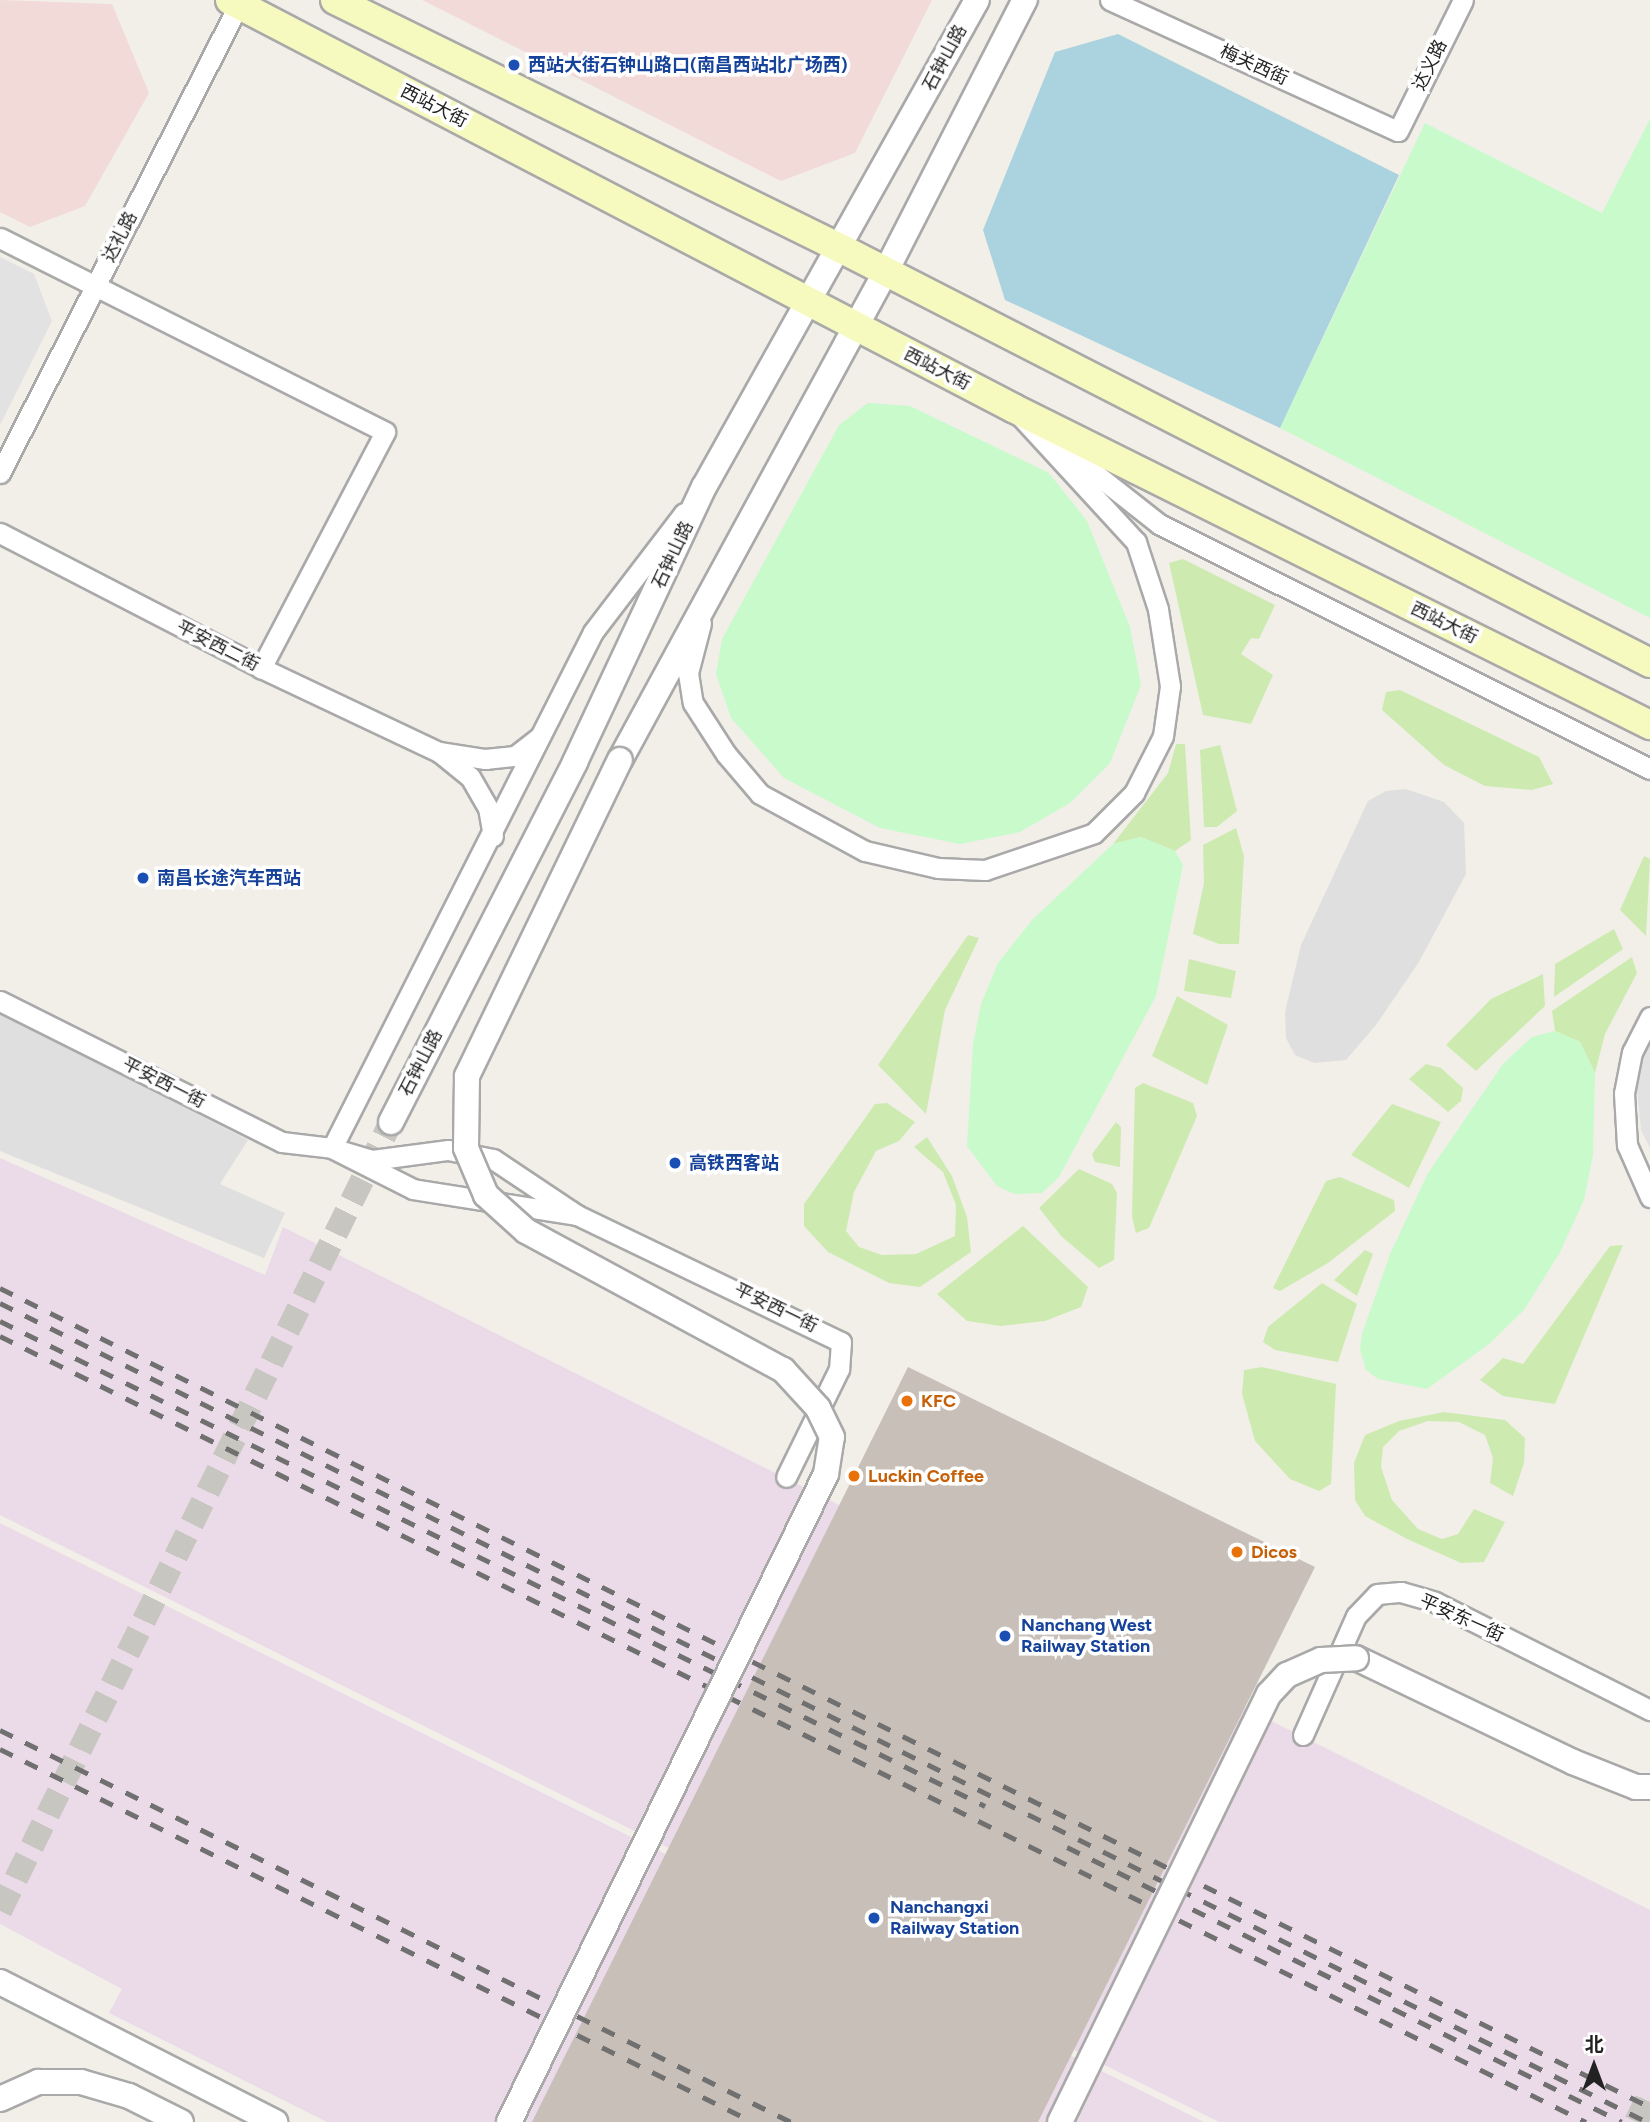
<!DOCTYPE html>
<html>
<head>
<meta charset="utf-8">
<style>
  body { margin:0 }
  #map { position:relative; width:1650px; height:2122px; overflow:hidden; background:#f2efe9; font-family:Figtree,"Noto Sans SC",sans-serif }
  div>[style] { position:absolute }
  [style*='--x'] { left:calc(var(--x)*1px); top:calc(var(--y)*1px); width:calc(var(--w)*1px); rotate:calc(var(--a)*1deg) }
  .residential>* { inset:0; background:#e0dfdf }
  .commercial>* { inset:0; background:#f2dad9 }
  .industrial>* { inset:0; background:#ebdbe8 }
  .grass>* { inset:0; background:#cdebb0 }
  .park>* { inset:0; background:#c8facc }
  .parking>* { inset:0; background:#e2e2e2 }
  .water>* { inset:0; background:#aad3df }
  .building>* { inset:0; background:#c7bfb8 }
  .tertiary-tunnel>* { height:24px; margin-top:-12px; transform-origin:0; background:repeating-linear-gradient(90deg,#c8c6c1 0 24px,transparent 0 36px) }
  .roads { filter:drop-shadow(2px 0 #a9a9a9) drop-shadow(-2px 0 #a9a9a9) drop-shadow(0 2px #a9a9a9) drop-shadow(0 -2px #a9a9a9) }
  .minor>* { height:19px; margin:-9.5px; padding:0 9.5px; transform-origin:9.5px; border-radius:9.5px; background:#fff }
  .tertiary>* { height:24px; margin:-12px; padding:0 12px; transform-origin:12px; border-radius:12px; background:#fff }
  .secondary>* { height:28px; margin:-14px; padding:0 14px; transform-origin:14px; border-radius:14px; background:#f7fabf }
  .rail>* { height:5px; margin-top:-2.5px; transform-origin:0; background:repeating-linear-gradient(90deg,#707070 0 14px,transparent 0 28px) }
  .bridges { filter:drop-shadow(2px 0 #a9a9a9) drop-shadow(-2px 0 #a9a9a9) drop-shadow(0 2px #a9a9a9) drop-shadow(0 -2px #a9a9a9) }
  .tertiary-bridge>* { height:24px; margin:-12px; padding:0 12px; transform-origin:12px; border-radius:12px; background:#fff }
  .dots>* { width:19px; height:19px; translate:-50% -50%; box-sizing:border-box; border:4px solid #fff; border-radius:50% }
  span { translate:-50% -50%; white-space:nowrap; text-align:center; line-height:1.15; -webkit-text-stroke:7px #fff; paint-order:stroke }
  .street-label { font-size:18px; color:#222 }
  .transit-label { font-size:18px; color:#164399; font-weight:700 }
  .left { translate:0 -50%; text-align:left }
  .food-label { font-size:18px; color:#c56008; font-weight:700 }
  .north { position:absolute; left:1559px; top:2031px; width:70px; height:70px; -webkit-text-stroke:5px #fff; paint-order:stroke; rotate:0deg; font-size:19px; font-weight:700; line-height:28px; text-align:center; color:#222 }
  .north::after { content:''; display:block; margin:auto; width:24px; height:32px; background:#222; clip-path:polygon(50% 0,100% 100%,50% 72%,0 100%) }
</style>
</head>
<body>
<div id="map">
  <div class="residential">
    <div style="clip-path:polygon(1406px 789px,1444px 802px,1464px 823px,1466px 874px,1419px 962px,1376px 1025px,1346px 1060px,1314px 1063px,1295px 1055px,1286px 1038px,1285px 1012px,1301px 945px,1368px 801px,1386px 791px)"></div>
    <div style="clip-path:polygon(0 1013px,248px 1140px,220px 1184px,285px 1213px,264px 1258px,0 1151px)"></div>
  </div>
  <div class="commercial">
    <div style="clip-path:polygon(0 0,112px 4px,149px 93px,85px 206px,30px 227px,0 212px)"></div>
    <div style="clip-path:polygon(422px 0,932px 0,855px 153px,781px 181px)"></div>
  </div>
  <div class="industrial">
    <div style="clip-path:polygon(0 1158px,265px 1275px,283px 1227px,1650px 1910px,1650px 2122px,1219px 2122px,0 1515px)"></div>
    <div style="clip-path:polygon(0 1523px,1204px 2122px,327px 2122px,109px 2013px,122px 1989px,0 1924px)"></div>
  </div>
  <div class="grass">
    <div style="clip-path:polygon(1183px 559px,1275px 605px,1259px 639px,1251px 638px,1241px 654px,1273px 675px,1251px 724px,1203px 715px,1169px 563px)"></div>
    <div style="clip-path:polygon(1400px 690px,1539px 757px,1553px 784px,1532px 790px,1485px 786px,1444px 765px,1382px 710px,1386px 692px)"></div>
    <div style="clip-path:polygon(1176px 744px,1185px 744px,1191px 840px,1175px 851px,1141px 837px,1113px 844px,1168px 773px)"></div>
    <div style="clip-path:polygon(1220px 745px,1237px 811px,1217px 827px,1204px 827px,1200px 750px)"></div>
    <div style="clip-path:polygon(1236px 828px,1244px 856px,1239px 944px,1219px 944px,1193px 934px,1204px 883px,1203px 845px)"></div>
    <div style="clip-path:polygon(1644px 856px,1650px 859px,1646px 936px,1620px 910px)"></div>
    <div style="clip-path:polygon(1614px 929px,1623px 949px,1554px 997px,1555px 964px)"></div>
    <div style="clip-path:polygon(968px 935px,979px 938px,945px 1010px,926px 1114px,878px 1065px)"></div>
    <div style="clip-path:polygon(1632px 957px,1637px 973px,1605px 1034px,1595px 1073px,1580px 1042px,1555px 1031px,1552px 1011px)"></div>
    <div style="clip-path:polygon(1189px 959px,1236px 971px,1231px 998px,1184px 991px)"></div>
    <div style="clip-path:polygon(1543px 974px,1545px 1006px,1476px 1071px,1446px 1045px,1491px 999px)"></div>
    <div style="clip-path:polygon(1177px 996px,1228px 1025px,1207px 1085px,1152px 1056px)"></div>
    <div style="clip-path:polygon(1426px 1064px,1441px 1068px,1463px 1088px,1461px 1101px,1448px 1112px,1409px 1079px)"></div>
    <div style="clip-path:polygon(1143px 1083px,1193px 1103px,1197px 1116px,1149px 1228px,1136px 1233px,1132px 1217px,1135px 1088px)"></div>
    <div style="clip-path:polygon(887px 1103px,915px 1122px,899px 1141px,876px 1151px,854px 1192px,846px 1231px,859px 1247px,882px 1255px,916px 1254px,955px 1236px,956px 1205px,943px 1172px,914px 1147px,927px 1137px,952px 1176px,967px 1217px,971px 1252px,920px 1287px,889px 1283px,828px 1252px,804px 1226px,804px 1204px,875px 1104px)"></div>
    <div style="clip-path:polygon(1392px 1104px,1441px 1122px,1409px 1188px,1351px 1155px)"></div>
    <div style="clip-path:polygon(1116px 1122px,1121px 1127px,1120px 1167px,1095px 1162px,1092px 1154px)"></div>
    <div style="clip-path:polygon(1079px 1169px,1112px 1184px,1117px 1193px,1114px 1260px,1099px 1268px,1062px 1237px,1039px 1208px)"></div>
    <div style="clip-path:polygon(1340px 1177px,1394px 1200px,1395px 1211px,1328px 1263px,1280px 1291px,1273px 1288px,1326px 1181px)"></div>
    <div style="clip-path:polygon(1023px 1226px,1088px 1287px,1081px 1307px,1045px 1321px,1001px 1326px,967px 1321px,937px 1294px)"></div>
    <div style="clip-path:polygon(1623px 1245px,1555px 1404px,1503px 1396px,1480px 1380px,1503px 1358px,1523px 1364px,1610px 1246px)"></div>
    <div style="clip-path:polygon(1365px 1250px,1373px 1254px,1357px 1296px,1334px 1280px)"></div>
    <div style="clip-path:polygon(1322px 1283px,1357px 1304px,1338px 1362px,1275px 1350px,1263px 1342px,1268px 1327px)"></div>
    <div style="clip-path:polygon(1262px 1367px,1336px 1384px,1331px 1484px,1319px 1491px,1290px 1479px,1255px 1441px,1242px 1394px,1244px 1370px)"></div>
    <div style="clip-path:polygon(1444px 1412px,1505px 1420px,1525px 1438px,1524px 1463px,1513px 1496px,1490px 1483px,1493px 1458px,1485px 1435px,1459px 1422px,1428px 1421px,1399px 1431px,1383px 1447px,1381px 1467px,1392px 1500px,1418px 1529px,1442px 1539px,1458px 1534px,1474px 1509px,1505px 1522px,1484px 1562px,1461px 1563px,1407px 1539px,1365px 1516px,1355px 1500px,1354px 1463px,1365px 1435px,1399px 1421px)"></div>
  </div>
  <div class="park">
    <div style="clip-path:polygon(1650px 119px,1650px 618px,1280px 428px,1425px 123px,1602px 213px)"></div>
    <div style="clip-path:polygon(868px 403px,910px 406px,1049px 473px,1087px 521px,1130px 627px,1141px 685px,1110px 763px,1070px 803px,1020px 832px,960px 844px,880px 828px,784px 778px,731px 718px,716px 674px,722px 639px,839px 425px)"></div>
    <div style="clip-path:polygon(1141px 837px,1175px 851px,1183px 865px,1156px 996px,1059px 1177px,1042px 1193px,1014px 1194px,997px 1186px,967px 1146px,973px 1044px,981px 1004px,998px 963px,1032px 920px,1113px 844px)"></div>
    <div style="clip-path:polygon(1555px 1031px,1580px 1042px,1595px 1073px,1593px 1155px,1584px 1200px,1559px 1254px,1524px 1310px,1489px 1344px,1427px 1389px,1378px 1379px,1366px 1370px,1360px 1350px,1362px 1334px,1390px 1254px,1428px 1173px,1503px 1064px,1532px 1037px)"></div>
  </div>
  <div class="parking">
    <div style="clip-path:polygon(0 257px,34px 274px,52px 321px,0 425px)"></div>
    <div style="clip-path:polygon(1650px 1036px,1650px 1148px,1641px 1130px,1636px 1078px)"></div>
  </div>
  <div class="water">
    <div style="clip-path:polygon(1118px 34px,1399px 175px,1280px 428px,1005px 300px,983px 230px,1055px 52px)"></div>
  </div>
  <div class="building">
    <div style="clip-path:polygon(908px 1367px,1315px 1567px,1038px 2122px,532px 2122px)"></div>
  </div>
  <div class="tertiary-tunnel">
    <div style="--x:0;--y:1911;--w:881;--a:-63.64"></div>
    <div style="--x:1636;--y:2122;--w:32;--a:-64"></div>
  </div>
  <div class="roads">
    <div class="minor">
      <div style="--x:1110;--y:0;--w:316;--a:24.5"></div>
      <div style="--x:1398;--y:131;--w:146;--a:-63.6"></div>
      <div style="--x:0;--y:238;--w:431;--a:26.7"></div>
      <div style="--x:385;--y:432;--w:267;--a:117.7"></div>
      <div style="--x:1060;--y:446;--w:126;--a:38.2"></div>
      <div style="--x:1159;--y:524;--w:549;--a:26.52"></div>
      <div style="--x:0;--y:473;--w:531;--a:-63"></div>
      <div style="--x:0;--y:533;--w:294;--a:27.3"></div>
      <div style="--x:261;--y:668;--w:197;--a:25.3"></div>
      <div style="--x:701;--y:623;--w:52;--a:104.6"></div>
      <div style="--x:688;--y:673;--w:30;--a:81"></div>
      <div style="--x:693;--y:703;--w:61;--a:57.1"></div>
      <div style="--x:726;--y:754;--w:52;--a:49.6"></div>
      <div style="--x:760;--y:794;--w:119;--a:28.5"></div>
      <div style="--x:865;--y:851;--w:75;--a:13.1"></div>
      <div style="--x:938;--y:868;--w:47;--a:2.4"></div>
      <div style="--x:985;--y:870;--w:115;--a:-18.7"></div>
      <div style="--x:1094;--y:833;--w:57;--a:-45"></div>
      <div style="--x:1134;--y:793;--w:64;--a:-63"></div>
      <div style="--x:1163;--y:736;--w:50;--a:-82"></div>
      <div style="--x:1170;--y:686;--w:78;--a:-98.9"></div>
      <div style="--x:1158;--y:609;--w:71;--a:-108.2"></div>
      <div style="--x:1136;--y:542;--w:170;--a:-132.6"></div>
      <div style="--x:493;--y:836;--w:28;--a:-100"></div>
      <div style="--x:488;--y:808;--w:36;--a:-120"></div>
      <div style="--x:470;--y:777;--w:40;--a:-141"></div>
      <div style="--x:439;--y:752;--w:47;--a:8.7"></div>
      <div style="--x:485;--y:759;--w:30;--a:-6"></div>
      <div style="--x:515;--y:756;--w:29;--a:-38"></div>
      <div style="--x:0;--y:1001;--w:315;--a:26.6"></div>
      <div style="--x:282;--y:1142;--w:50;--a:6.8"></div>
      <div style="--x:332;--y:1148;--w:578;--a:-63.17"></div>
      <div style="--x:593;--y:632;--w:150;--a:-52.6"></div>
      <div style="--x:1650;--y:1017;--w:39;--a:117"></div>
      <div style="--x:1632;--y:1052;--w:42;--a:101"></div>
      <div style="--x:1624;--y:1093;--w:52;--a:86.7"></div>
      <div style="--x:1627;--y:1145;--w:57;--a:66.1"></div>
      <div style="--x:577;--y:1215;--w:166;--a:-171"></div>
      <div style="--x:413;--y:1189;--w:91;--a:-153.2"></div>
      <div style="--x:332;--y:1148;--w:42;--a:16.7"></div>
      <div style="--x:372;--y:1160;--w:77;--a:-7.5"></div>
      <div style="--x:448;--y:1150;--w:46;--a:11.3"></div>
      <div style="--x:493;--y:1159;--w:101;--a:33.7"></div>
      <div style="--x:577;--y:1215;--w:293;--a:25.7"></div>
      <div style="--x:841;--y:1342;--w:27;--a:94"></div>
      <div style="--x:839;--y:1369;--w:120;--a:116.1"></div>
      <div style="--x:1303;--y:1735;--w:130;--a:-66"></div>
      <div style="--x:1356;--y:1616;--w:30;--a:-46"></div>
      <div style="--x:1377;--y:1594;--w:24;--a:-5"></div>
      <div style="--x:1401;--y:1592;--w:35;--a:16"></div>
      <div style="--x:1435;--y:1602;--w:241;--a:26.7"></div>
    </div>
    <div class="tertiary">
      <div style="--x:620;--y:760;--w:554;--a:-61.45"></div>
      <div style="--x:885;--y:273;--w:307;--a:-62.9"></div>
      <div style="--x:391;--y:1122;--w:404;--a:-62.9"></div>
      <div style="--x:575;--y:762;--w:304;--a:-64.9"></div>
      <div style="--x:704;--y:487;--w:558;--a:-60.73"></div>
      <div style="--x:1356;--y:1658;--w:241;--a:25.6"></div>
      <div style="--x:1573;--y:1762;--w:68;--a:21.6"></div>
      <div style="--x:1636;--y:1787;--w:14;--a:0"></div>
      <div style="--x:0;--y:1982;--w:309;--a:27"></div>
      <div style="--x:0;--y:2099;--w:42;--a:-24.1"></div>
      <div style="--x:38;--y:2082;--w:43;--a:0"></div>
      <div style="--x:81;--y:2082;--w:50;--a:16.3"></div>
      <div style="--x:129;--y:2096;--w:58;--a:26.6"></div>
    </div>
    <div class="secondary">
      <div style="--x:230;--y:0;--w:883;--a:27.52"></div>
      <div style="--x:1013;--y:408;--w:712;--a:26.46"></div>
      <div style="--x:335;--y:0;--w:565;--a:26.16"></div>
      <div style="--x:842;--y:249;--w:908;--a:27.13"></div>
    </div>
  </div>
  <div class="rail">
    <div style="--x:0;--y:1288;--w:1842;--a:26.4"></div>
    <div style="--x:0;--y:1303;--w:1839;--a:26.44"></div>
    <div style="--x:0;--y:1321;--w:1098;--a:26.21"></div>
    <div style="--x:0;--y:1336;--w:1770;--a:26.36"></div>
    <div style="--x:0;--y:1730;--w:883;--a:26.36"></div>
    <div style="--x:0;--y:1749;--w:840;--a:26.35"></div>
    <div style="--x:1067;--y:1847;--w:619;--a:26.36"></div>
  </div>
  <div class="bridges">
    <div class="tertiary-bridge">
      <div style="--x:509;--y:2122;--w:721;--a:-63.93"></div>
      <div style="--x:826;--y:1474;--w:37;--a:-81"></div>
      <div style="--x:832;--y:1437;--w:32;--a:-116"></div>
      <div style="--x:818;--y:1408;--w:52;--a:-132.6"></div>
      <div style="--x:783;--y:1370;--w:292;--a:-151.6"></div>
      <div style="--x:526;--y:1231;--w:54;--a:-138"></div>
      <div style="--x:486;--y:1195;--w:51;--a:-113.1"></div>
      <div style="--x:466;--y:1148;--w:72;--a:-89.2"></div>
      <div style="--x:467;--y:1076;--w:351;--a:-64.2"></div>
      <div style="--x:1060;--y:2122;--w:476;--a:-64"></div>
      <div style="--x:1269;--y:1694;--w:26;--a:-47"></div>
      <div style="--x:1287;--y:1675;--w:37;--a:-24"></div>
      <div style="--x:1321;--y:1660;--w:35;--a:-3"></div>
    </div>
  </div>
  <div class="dots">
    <div style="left:514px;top:65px;background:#1a4fb4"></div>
    <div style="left:143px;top:878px;background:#1a4fb4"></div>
    <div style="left:675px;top:1163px;background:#1a4fb4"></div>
    <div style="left:907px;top:1401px;background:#e8710a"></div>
    <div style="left:854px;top:1476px;background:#e8710a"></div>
    <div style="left:1237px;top:1552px;background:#e8710a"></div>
    <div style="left:1005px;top:1636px;background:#1a4fb4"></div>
    <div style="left:874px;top:1918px;background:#1a4fb4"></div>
  </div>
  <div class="street-label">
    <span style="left:945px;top:58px;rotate:-62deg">石钟山路</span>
    <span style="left:1254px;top:65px;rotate:24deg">梅关西街</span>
    <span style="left:1430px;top:65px;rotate:-64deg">达义路</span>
    <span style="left:434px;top:106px;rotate:27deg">西站大街</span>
    <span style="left:120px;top:237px;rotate:-63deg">达礼路</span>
    <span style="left:937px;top:369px;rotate:27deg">西站大街</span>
    <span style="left:673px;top:555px;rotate:-65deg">石钟山路</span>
    <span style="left:1444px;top:623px;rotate:26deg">西站大街</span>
    <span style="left:218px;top:646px;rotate:27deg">平安西二街</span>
    <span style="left:421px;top:1063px;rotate:-63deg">石钟山路</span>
    <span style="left:164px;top:1083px;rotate:27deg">平安西一街</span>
    <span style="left:776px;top:1308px;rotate:26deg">平安西一街</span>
    <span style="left:1462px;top:1618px;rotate:24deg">平安东一街</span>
  </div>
  <div class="transit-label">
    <span class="left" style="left:528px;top:65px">西站大街石钟山路口(南昌西站北广场西)</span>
    <span class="left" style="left:157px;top:878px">南昌长途汽车西站</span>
    <span class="left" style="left:689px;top:1163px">高铁西客站</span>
    <span class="left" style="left:1021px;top:1636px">Nanchang West<br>Railway Station</span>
    <span class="left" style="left:890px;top:1918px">Nanchangxi<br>Railway Station</span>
  </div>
  <div class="food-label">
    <span class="left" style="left:921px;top:1401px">KFC</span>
    <span class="left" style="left:868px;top:1476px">Luckin Coffee</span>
    <span class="left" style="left:1251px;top:1552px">Dicos</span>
  </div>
  <div class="north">北</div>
</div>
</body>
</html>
